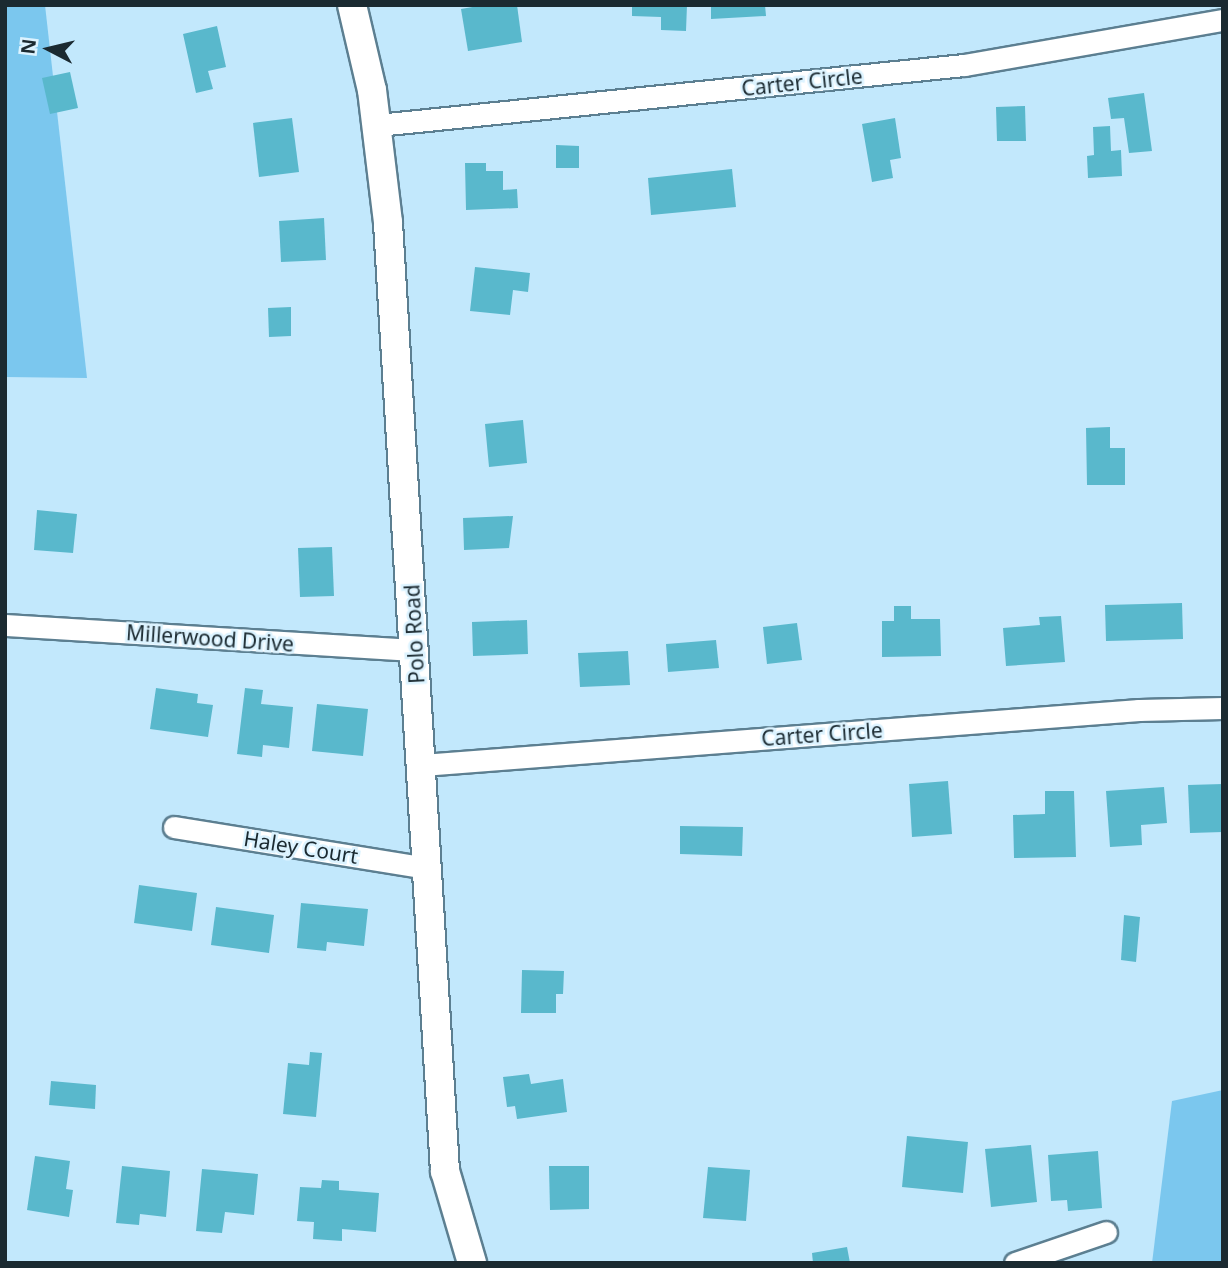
<!DOCTYPE html>
<html>
<head>
<meta charset="utf-8">
<style>
  body { margin:0 }
  #map { position:relative; width:1228px; height:1268px; overflow:hidden; background:#c2e8fc; font-family:"Noto Sans",sans-serif }
  div>[style] { position:absolute }
  [style*='--x'] { left:calc(var(--x)*1px); top:calc(var(--y)*1px); width:calc(var(--w)*1px); rotate:calc(var(--a)*1deg) }
  .green>* { inset:0; background:#7bc7ee }
  .building>* { inset:0; background:#59b8cc }
  .roads { filter:drop-shadow(2px 0 #5c7f91) drop-shadow(-2px 0 #5c7f91) drop-shadow(0 2px #5c7f91) drop-shadow(0 -2px #5c7f91) }
  .minor>* { height:21px; margin:-10.5px; padding:0 10.5px; transform-origin:10.5px; border-radius:10.5px; background:#fff }
  .secondary>* { height:28px; margin:-14px; padding:0 14px; transform-origin:14px; border-radius:14px; background:#fff }
  span { translate:-50% -50%; white-space:nowrap; text-align:center; line-height:1.15; -webkit-text-stroke:5px #dcf3ff; paint-order:stroke }
  .street-label { font-size:21px; color:#1b2a31 }
  .frame { position:absolute; inset:0; border:7px solid #1b2a31; pointer-events:none }
  .north { position:absolute; left:14px; top:14px; width:70px; height:70px; -webkit-text-stroke:5px #dcf3ff; paint-order:stroke; rotate:277deg; font-size:19px; font-weight:700; line-height:28px; text-align:center; color:#1b2a31 }
  .north::after { content:''; display:block; margin:auto; width:24px; height:32px; background:#1b2a31; clip-path:polygon(50% 0,100% 100%,50% 72%,0 100%) }
</style>
</head>
<body>
<div id="map">
  <div class="green">
    <div style="clip-path:polygon(5px 5px,45px 5px,87px 378px,5px 377px)"></div>
    <div style="clip-path:polygon(1223px 1090px,1223px 1263px,1152px 1263px,1172px 1101px)"></div>
  </div>
  <div class="building">
    <div style="clip-path:polygon(484px 5px,517px 5px,522px 42px,468px 51px,461px 9px)"></div>
    <div style="clip-path:polygon(632px 5px,687px 5px,686px 31px,661px 30px,661px 17px,632px 16px)"></div>
    <div style="clip-path:polygon(711px 5px,765px 5px,766px 16px,711px 19px)"></div>
    <div style="clip-path:polygon(217px 26px,226px 67px,208px 71px,213px 89px,196px 93px,183px 34px)"></div>
    <div style="clip-path:polygon(70px 72px,78px 108px,50px 114px,42px 78px)"></div>
    <div style="clip-path:polygon(1144px 93px,1152px 151px,1129px 153px,1124px 118px,1111px 119px,1108px 98px)"></div>
    <div style="clip-path:polygon(1025px 106px,1026px 141px,997px 141px,996px 107px)"></div>
    <div style="clip-path:polygon(292px 118px,299px 172px,259px 177px,253px 123px)"></div>
    <div style="clip-path:polygon(895px 118px,901px 158px,890px 160px,893px 178px,872px 182px,862px 124px)"></div>
    <div style="clip-path:polygon(1110px 126px,1111px 151px,1121px 150px,1122px 176px,1088px 178px,1087px 156px,1094px 155px,1093px 127px)"></div>
    <div style="clip-path:polygon(556px 145px,579px 146px,579px 168px,556px 168px)"></div>
    <div style="clip-path:polygon(465px 163px,486px 163px,486px 171px,503px 171px,503px 190px,517px 189px,518px 208px,466px 210px)"></div>
    <div style="clip-path:polygon(732px 169px,736px 207px,651px 215px,648px 178px)"></div>
    <div style="clip-path:polygon(324px 218px,326px 260px,281px 262px,279px 221px)"></div>
    <div style="clip-path:polygon(475px 267px,530px 273px,528px 292px,513px 290px,510px 315px,470px 311px)"></div>
    <div style="clip-path:polygon(291px 307px,291px 336px,269px 337px,268px 308px)"></div>
    <div style="clip-path:polygon(523px 420px,527px 463px,489px 467px,485px 424px)"></div>
    <div style="clip-path:polygon(1110px 427px,1110px 448px,1125px 448px,1125px 485px,1087px 485px,1086px 428px)"></div>
    <div style="clip-path:polygon(37px 510px,77px 514px,73px 553px,34px 550px)"></div>
    <div style="clip-path:polygon(513px 516px,509px 548px,464px 550px,463px 518px)"></div>
    <div style="clip-path:polygon(332px 547px,334px 596px,300px 597px,298px 548px)"></div>
    <div style="clip-path:polygon(1182px 603px,1183px 639px,1106px 641px,1105px 605px)"></div>
    <div style="clip-path:polygon(894px 606px,911px 606px,911px 619px,940px 619px,941px 656px,882px 657px,882px 621px,894px 621px)"></div>
    <div style="clip-path:polygon(1061px 616px,1065px 662px,1006px 666px,1003px 628px,1040px 625px,1039px 617px)"></div>
    <div style="clip-path:polygon(527px 620px,528px 654px,473px 656px,472px 622px)"></div>
    <div style="clip-path:polygon(797px 623px,802px 660px,767px 664px,763px 627px)"></div>
    <div style="clip-path:polygon(716px 640px,719px 668px,668px 672px,666px 644px)"></div>
    <div style="clip-path:polygon(628px 651px,630px 685px,580px 687px,578px 653px)"></div>
    <div style="clip-path:polygon(156px 688px,198px 694px,197px 703px,213px 705px,208px 737px,150px 729px)"></div>
    <div style="clip-path:polygon(245px 688px,263px 690px,261px 704px,293px 707px,289px 748px,263px 745px,262px 757px,237px 754px)"></div>
    <div style="clip-path:polygon(317px 704px,368px 709px,363px 756px,312px 751px)"></div>
    <div style="clip-path:polygon(948px 781px,952px 834px,912px 837px,909px 784px)"></div>
    <div style="clip-path:polygon(1223px 784px,1223px 832px,1190px 833px,1188px 785px)"></div>
    <div style="clip-path:polygon(1164px 787px,1167px 823px,1141px 825px,1142px 845px,1110px 847px,1106px 791px)"></div>
    <div style="clip-path:polygon(1045px 791px,1074px 791px,1076px 857px,1014px 858px,1013px 815px,1045px 814px)"></div>
    <div style="clip-path:polygon(680px 826px,743px 827px,742px 856px,680px 854px)"></div>
    <div style="clip-path:polygon(139px 885px,197px 893px,192px 931px,134px 923px)"></div>
    <div style="clip-path:polygon(301px 903px,368px 909px,364px 946px,327px 942px,326px 951px,297px 948px)"></div>
    <div style="clip-path:polygon(216px 907px,274px 915px,269px 953px,211px 945px)"></div>
    <div style="clip-path:polygon(1124px 915px,1140px 917px,1136px 962px,1121px 960px)"></div>
    <div style="clip-path:polygon(522px 970px,564px 971px,563px 994px,556px 994px,556px 1013px,521px 1013px)"></div>
    <div style="clip-path:polygon(310px 1052px,322px 1053px,316px 1117px,283px 1114px,288px 1063px,309px 1065px)"></div>
    <div style="clip-path:polygon(529px 1074px,531px 1084px,563px 1079px,567px 1112px,517px 1119px,515px 1106px,507px 1107px,503px 1077px)"></div>
    <div style="clip-path:polygon(51px 1081px,96px 1085px,95px 1109px,49px 1105px)"></div>
    <div style="clip-path:polygon(907px 1136px,968px 1142px,963px 1193px,902px 1187px)"></div>
    <div style="clip-path:polygon(1031px 1145px,1037px 1202px,991px 1207px,985px 1149px)"></div>
    <div style="clip-path:polygon(1098px 1151px,1102px 1208px,1068px 1211px,1067px 1200px,1051px 1201px,1048px 1155px)"></div>
    <div style="clip-path:polygon(35px 1156px,70px 1161px,66px 1189px,73px 1190px,69px 1217px,27px 1210px)"></div>
    <div style="clip-path:polygon(122px 1166px,170px 1171px,166px 1217px,140px 1214px,139px 1225px,116px 1223px)"></div>
    <div style="clip-path:polygon(549px 1166px,589px 1166px,589px 1209px,550px 1210px)"></div>
    <div style="clip-path:polygon(708px 1167px,750px 1170px,746px 1221px,703px 1218px)"></div>
    <div style="clip-path:polygon(202px 1169px,258px 1174px,254px 1215px,225px 1212px,222px 1233px,196px 1231px)"></div>
    <div style="clip-path:polygon(322px 1180px,339px 1181px,339px 1190px,379px 1193px,376px 1232px,342px 1229px,342px 1241px,313px 1239px,314px 1222px,297px 1221px,300px 1187px,321px 1188px)"></div>
    <div style="clip-path:polygon(847px 1247px,850px 1263px,813px 1263px,812px 1253px)"></div>
  </div>
  <div class="roads">
    <div class="minor">
      <div style="--x:378;--y:125;--w:589;--a:-5.85"></div>
      <div style="--x:964;--y:65;--w:263;--a:-9.9"></div>
      <div style="--x:5;--y:625;--w:411;--a:3.5"></div>
      <div style="--x:422;--y:765;--w:719;--a:-4.39"></div>
      <div style="--x:1139;--y:710;--w:84;--a:-1.4"></div>
      <div style="--x:174;--y:827;--w:256;--a:9.2"></div>
      <div style="--x:1015;--y:1263;--w:96;--a:-18.8"></div>
    </div>
    <div class="secondary">
      <div style="--x:352;--y:5;--w:87;--a:76.8"></div>
      <div style="--x:372;--y:90;--w:134;--a:83.1"></div>
      <div style="--x:388;--y:223;--w:950;--a:86.56"></div>
      <div style="--x:445;--y:1171;--w:96;--a:73.6"></div>
    </div>
  </div>
  <div class="street-label">
    <span style="left:802px;top:82px;rotate:-6deg">Carter Circle</span>
    <span style="left:414px;top:634px;rotate:-93deg">Polo Road</span>
    <span style="left:210px;top:638px;rotate:4deg">Millerwood Drive</span>
    <span style="left:822px;top:734px;rotate:-4deg">Carter Circle</span>
    <span style="left:301px;top:847px;rotate:9deg">Haley Court</span>
  </div>
  <div class="frame"></div>
  <div class="north">N</div>
</div>
</body>
</html>
